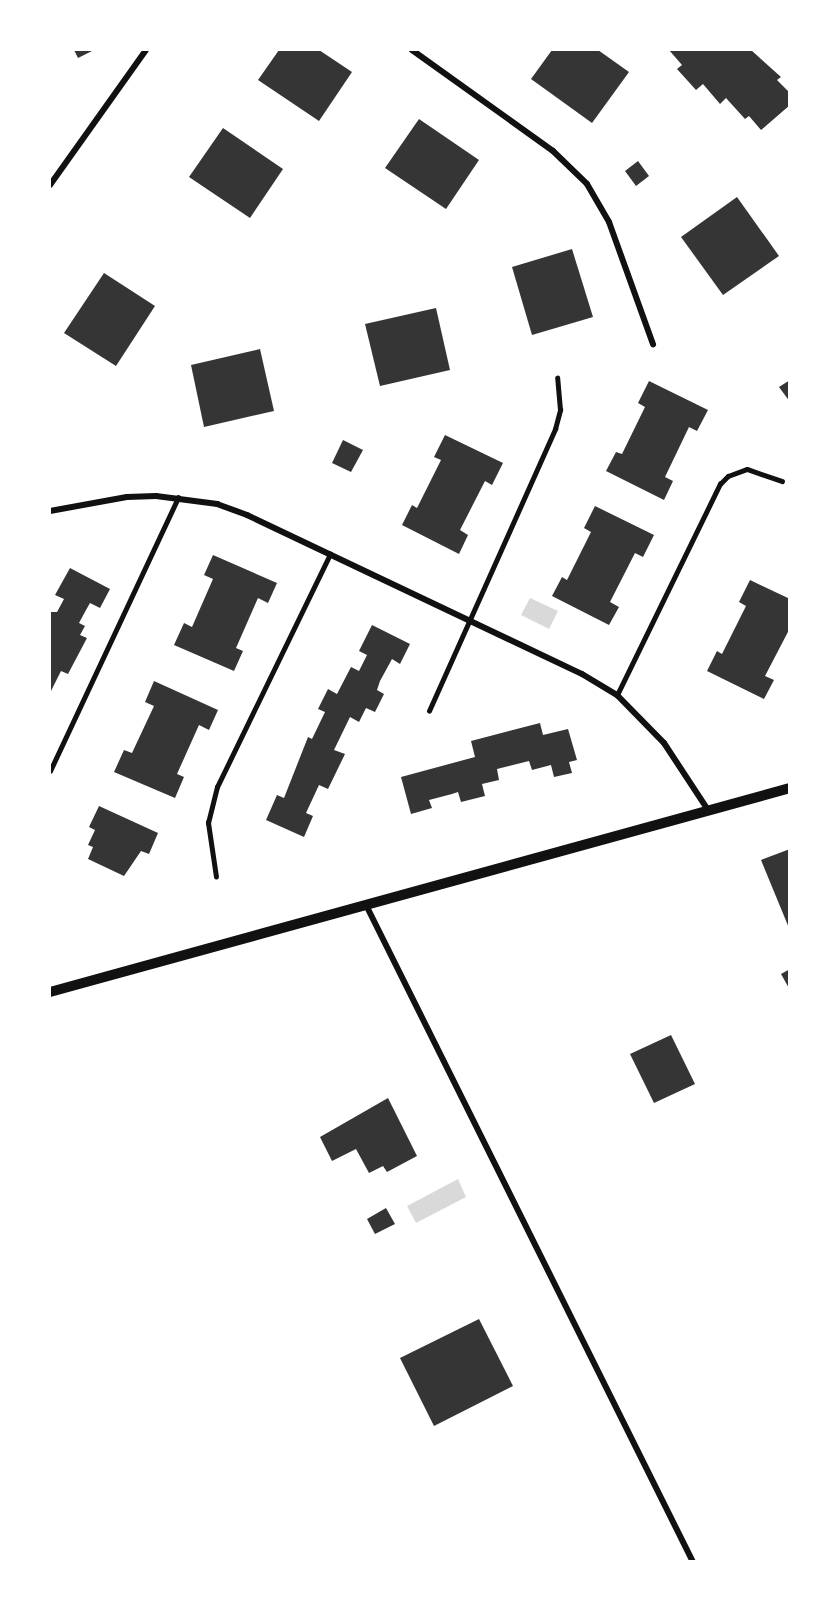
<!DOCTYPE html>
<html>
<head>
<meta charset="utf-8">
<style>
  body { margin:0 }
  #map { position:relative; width:839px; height:1611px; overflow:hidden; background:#fff; font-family:Ubuntu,sans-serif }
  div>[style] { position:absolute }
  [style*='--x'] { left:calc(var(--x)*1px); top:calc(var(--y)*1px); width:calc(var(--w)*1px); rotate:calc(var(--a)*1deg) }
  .water>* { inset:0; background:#d9d9d9 }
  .building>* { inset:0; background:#353535 }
  .service>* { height:4.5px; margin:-2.25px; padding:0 2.25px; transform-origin:2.25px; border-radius:2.25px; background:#111 }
  .minor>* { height:6px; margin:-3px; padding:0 3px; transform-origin:3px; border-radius:3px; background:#111 }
  .tertiary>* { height:10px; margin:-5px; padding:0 5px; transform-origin:5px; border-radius:5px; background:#111 }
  span { translate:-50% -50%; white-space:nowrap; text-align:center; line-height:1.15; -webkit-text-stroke:4.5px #fff; paint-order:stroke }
  .frame { position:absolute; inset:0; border:51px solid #fff; pointer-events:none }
</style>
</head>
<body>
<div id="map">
  <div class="water">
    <div style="clip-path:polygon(530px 598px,558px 611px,549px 629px,521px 615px)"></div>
    <div style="clip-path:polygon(458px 1179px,466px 1197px,416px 1223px,407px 1206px)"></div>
  </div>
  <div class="building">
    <div style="clip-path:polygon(74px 50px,94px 50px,78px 58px)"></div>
    <div style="clip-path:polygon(279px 50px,319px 50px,352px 72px,319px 121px,258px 80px)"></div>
    <div style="clip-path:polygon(552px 50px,598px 50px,629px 72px,592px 123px,531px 79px)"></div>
    <div style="clip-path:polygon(669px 50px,751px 50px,781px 77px,777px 80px,790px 93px,790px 105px,761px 130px,749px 116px,745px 119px,726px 98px,720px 104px,703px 84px,696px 90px,677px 69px,682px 65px)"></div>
    <div style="clip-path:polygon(419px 119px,479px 160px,446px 209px,385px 168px)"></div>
    <div style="clip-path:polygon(223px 128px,283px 169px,250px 218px,189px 177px)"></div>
    <div style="clip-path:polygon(638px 161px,649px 176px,636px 186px,625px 171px)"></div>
    <div style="clip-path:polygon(737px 197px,779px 256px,723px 295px,681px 237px)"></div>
    <div style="clip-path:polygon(572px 249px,593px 317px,532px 335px,512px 267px)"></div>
    <div style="clip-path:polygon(104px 273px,155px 306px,116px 366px,64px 333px)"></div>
    <div style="clip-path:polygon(436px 308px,450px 370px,380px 386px,365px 324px)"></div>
    <div style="clip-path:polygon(260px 349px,274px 411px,204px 427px,191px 365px)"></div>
    <div style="clip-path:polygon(790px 380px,790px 402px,779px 387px)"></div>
    <div style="clip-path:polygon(649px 381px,708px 410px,697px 431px,689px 427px,665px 477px,673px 481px,664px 500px,606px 471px,616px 452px,622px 454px,645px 407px,638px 403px)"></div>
    <div style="clip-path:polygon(445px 435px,503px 463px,492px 485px,485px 481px,460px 530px,468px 535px,459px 554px,402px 525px,412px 505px,417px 508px,441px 460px,434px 457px)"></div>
    <div style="clip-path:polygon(343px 440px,363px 450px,351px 472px,332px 463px)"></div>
    <div style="clip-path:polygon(595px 506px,654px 535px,643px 557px,635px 553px,610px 602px,619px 607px,609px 625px,552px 596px,562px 577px,567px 580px,591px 532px,584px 528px)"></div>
    <div style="clip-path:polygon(213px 555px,277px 583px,268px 603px,258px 598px,236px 648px,243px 651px,234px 671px,174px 645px,184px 623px,192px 627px,213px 579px,204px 575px)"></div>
    <div style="clip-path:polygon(70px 568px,110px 589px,100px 608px,90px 603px,86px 610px,79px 623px,85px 626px,80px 635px,87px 638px,68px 674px,61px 671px,50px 693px,50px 612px,57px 612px,64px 599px,55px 595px)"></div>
    <div style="clip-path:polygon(750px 580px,790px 599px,790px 628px,765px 676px,774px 680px,764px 699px,707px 671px,717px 651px,722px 654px,746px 606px,739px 602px)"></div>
    <div style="clip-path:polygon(372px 625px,410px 644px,400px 664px,392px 659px,380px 681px,377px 690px,384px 694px,375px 712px,366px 708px,359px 722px,350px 717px,334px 750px,345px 754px,328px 789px,319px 785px,306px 813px,313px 816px,304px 837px,266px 820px,277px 795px,284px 798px,308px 737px,312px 739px,325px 712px,318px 709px,328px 689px,337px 694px,351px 667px,359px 671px,367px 655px,359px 651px)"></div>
    <div style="clip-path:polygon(154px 681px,218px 710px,209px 730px,199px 725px,177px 774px,184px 777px,175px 798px,114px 772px,124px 750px,132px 753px,154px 706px,145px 702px)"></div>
    <div style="clip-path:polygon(540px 723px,543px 735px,568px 729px,577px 760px,569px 762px,572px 773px,554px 777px,551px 765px,532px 770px,529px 761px,497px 769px,499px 780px,482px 784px,485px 796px,461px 802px,458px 792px,452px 794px,429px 800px,432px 808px,411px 814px,401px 777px,475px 757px,471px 741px)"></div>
    <div style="clip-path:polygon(99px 806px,158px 833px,149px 854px,141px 851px,124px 876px,88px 859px,93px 847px,88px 845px,95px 830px,89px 827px)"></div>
    <div style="clip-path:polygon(790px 849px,790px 928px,789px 928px,761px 860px)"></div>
    <div style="clip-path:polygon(790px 969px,790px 990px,781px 974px)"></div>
    <div style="clip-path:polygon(671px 1035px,695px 1084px,654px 1103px,630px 1054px)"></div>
    <div style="clip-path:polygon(388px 1098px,417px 1156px,387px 1172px,383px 1166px,369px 1173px,356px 1149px,332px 1161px,320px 1137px)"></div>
    <div style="clip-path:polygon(386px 1208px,395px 1224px,375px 1234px,367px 1219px)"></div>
    <div style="clip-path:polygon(479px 1319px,513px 1386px,434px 1426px,400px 1358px)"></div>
  </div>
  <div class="service">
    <div style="--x:617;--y:695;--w:235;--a:-64"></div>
    <div style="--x:720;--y:484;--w:11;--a:-45"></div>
    <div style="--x:728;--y:476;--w:20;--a:-20"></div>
    <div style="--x:747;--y:469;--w:37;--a:19"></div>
    <div style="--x:429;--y:711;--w:309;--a:-65.9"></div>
    <div style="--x:555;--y:429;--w:20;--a:-75"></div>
    <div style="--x:560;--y:410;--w:32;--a:-95"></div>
    <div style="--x:50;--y:771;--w:302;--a:-64.9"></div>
    <div style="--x:216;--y:877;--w:55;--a:-98.4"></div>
    <div style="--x:208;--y:823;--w:37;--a:-76"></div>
    <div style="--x:217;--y:787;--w:259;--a:-64.1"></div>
  </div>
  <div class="minor">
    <div style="--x:412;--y:50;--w:173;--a:35.6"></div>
    <div style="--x:553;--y:151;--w:47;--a:44.1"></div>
    <div style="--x:587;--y:184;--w:44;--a:59.9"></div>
    <div style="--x:609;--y:222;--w:130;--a:70.2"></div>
    <div style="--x:50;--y:185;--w:166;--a:-54.6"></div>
    <div style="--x:50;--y:511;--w:78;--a:-10.3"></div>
    <div style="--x:127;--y:497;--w:29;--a:-2"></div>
    <div style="--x:156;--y:496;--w:62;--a:7.5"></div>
    <div style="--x:217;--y:504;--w:32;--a:20"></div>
    <div style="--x:247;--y:515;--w:371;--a:25.4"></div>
    <div style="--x:582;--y:674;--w:41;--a:31"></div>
    <div style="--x:617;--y:695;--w:67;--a:45.6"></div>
    <div style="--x:664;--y:743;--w:80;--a:56.7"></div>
    <div style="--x:366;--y:905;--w:734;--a:63.54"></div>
  </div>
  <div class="tertiary">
    <div style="--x:50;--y:992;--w:768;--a:-15.41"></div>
  </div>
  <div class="frame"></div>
</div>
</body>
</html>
